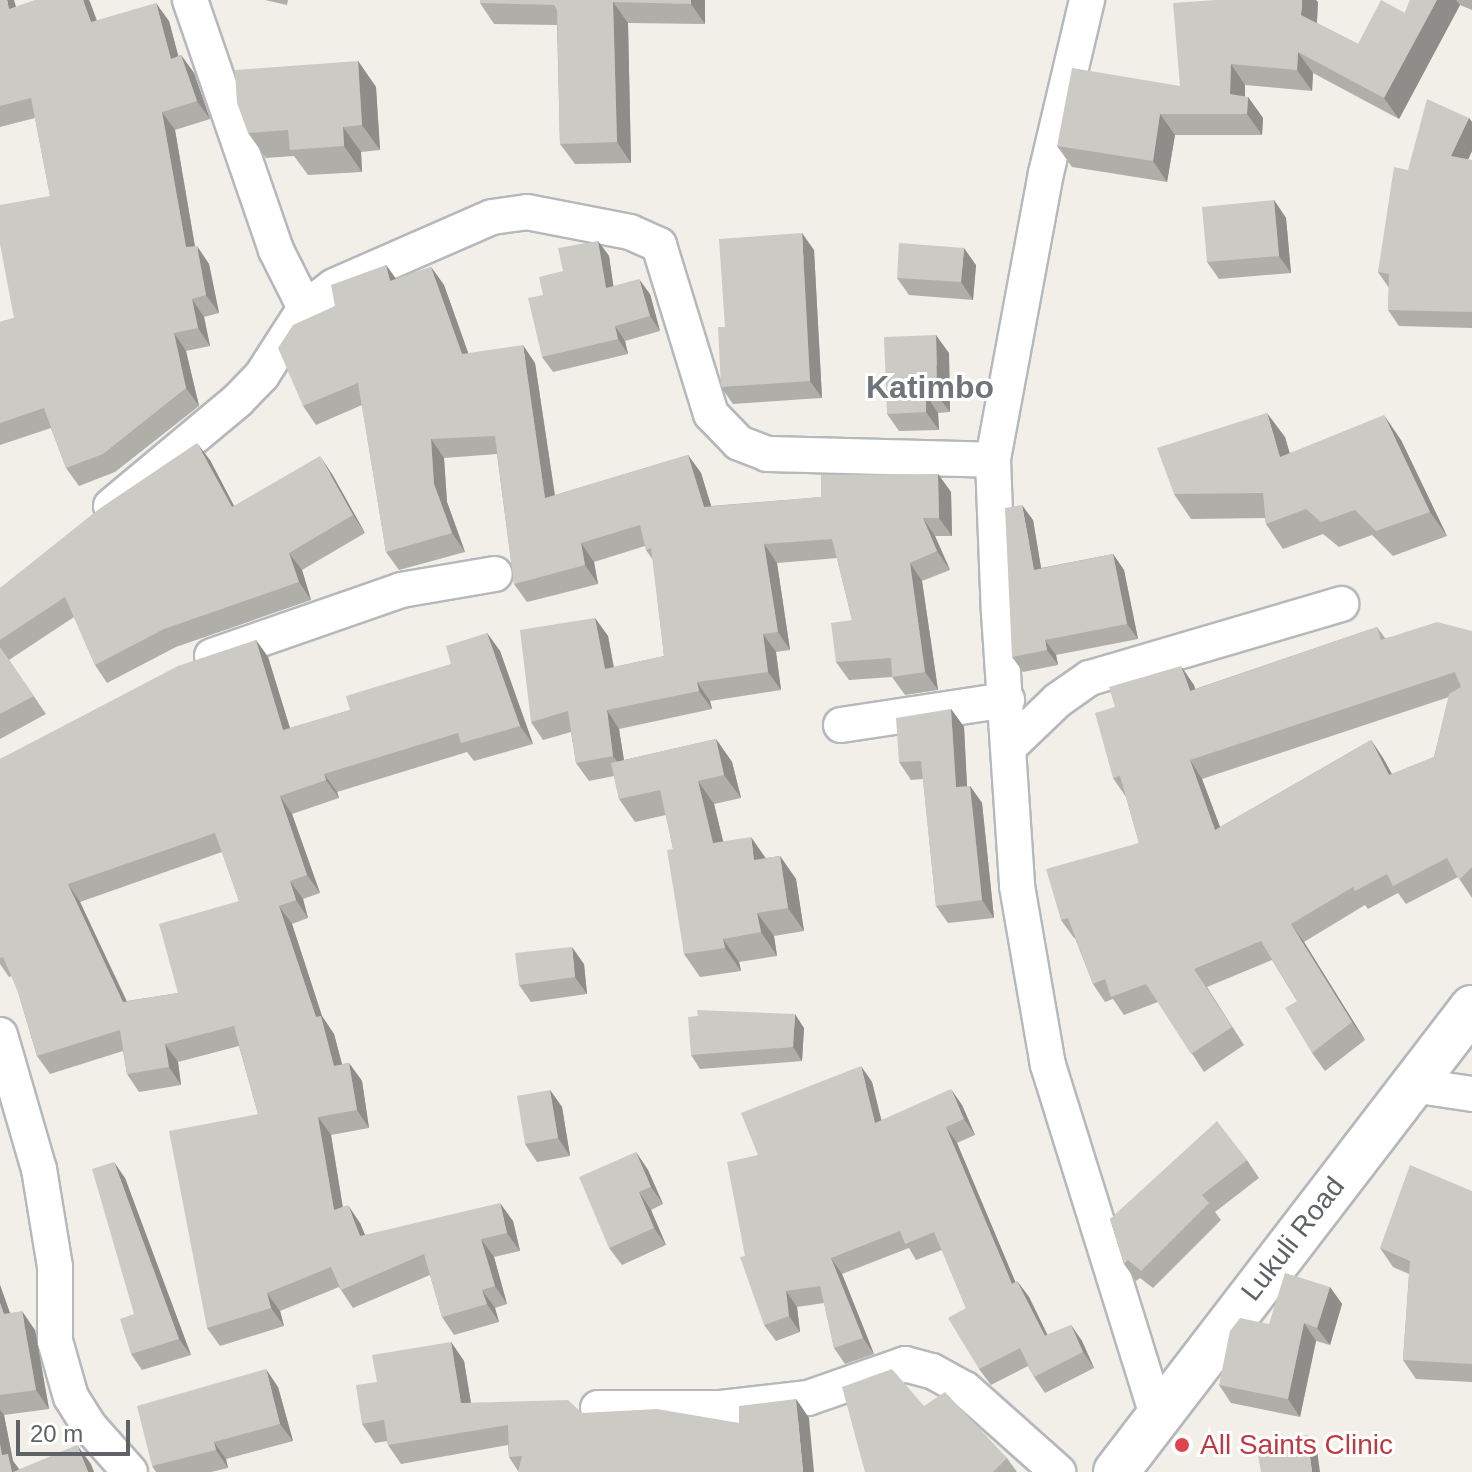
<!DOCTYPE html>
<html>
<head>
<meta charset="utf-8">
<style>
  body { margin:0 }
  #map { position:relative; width:1472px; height:1472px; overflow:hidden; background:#f1efe8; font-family:Arial,sans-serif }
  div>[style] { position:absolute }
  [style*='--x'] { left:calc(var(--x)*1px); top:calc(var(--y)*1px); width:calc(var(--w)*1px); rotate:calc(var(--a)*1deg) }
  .roads { filter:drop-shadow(2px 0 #b5b8bc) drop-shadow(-2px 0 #b5b8bc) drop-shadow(0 2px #b5b8bc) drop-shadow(0 -2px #b5b8bc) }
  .minor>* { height:34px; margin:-17px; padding:0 17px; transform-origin:17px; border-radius:17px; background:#fff }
  .tertiary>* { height:44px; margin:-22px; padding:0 22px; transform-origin:22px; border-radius:22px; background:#fff }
  .wall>* { inset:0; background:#afaea9 }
  .shaded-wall>* { inset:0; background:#8f8d8a }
  .building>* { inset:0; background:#cccac5 }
  .dots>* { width:22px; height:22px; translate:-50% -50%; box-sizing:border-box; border:4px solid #fff; border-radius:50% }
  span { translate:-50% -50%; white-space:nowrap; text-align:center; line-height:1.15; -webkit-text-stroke:6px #fff; paint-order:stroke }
  .street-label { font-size:28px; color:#5f6368 }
  .health-label { font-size:28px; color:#be3a42 }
  .left { translate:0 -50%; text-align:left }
  .quarter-label { font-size:32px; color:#70757a; font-weight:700 }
  .scale { position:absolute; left:16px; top:1420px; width:114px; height:36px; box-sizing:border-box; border:4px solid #5f6368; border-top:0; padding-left:10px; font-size:24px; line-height:28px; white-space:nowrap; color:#5f6368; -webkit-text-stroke:6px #fff; paint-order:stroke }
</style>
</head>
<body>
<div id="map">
  <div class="roads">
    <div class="minor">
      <div style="--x:190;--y:0;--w:264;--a:71"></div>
      <div style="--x:276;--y:250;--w:65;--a:63.4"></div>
      <div style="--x:1087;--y:0;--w:178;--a:103.3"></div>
      <div style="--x:1046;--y:173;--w:292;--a:100.5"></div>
      <div style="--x:993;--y:460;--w:153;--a:87.8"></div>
      <div style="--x:999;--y:613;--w:274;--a:86.2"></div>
      <div style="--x:1017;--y:886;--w:182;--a:80.2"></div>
      <div style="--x:1048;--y:1065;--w:367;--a:72.7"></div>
      <div style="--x:111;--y:506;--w:165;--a:-39.8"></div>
      <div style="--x:238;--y:400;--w:35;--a:-46"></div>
      <div style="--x:262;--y:375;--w:80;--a:-57.3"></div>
      <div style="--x:305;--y:308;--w:36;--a:-37"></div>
      <div style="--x:334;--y:286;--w:172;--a:-23.6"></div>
      <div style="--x:492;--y:217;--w:35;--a:-8"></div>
      <div style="--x:527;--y:212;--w:105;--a:11"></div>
      <div style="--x:630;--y:232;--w:32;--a:24"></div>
      <div style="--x:659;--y:245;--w:177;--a:72.9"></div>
      <div style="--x:711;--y:414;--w:40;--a:46"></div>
      <div style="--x:739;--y:443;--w:30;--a:21"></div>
      <div style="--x:767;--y:454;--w:226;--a:1.5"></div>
      <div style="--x:212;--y:656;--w:200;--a:-19.2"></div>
      <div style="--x:401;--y:590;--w:95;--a:-9.7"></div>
      <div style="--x:841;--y:725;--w:168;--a:-8.6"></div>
      <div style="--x:1011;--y:745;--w:65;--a:-43.8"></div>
      <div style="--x:1058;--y:700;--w:39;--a:-35"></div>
      <div style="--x:1090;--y:678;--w:262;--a:-16.4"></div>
      <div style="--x:0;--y:1035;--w:140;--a:73.8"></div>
      <div style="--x:39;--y:1169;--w:99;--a:80.7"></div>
      <div style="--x:55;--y:1267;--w:74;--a:90"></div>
      <div style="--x:55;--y:1341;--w:58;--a:74.1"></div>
      <div style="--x:71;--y:1397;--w:36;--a:58"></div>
      <div style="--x:90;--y:1427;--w:60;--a:48.4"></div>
      <div style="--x:1412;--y:1085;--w:61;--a:8.5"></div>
      <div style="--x:598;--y:1408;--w:123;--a:0"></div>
      <div style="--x:721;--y:1408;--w:88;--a:-6.6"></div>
      <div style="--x:808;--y:1398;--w:103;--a:-19.3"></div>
      <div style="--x:905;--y:1364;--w:28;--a:15"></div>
      <div style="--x:932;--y:1371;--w:38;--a:29"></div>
      <div style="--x:965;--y:1389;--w:125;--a:41.7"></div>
    </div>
    <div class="tertiary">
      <div style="--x:1116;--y:1472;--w:585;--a:-52.5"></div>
    </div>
  </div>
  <div class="wall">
    <div style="clip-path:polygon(0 0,16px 7px,90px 2px,97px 20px,169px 21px,178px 56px,181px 55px,194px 73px,210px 119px,175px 130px,195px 246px,209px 264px,219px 313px,204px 317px,210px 346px,186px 351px,199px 406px,115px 472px,79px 486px,66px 468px,51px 428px,0 445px,0 322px,14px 318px,50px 196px,35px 118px,0 127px)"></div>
    <div style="clip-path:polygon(265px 0,288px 0,287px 5px)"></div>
    <div style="clip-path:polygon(705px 0,705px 24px,628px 23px,631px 163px,575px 164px,560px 144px,557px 25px,494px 24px,480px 3px)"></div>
    <div style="clip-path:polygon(1410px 0,1472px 0,1472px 10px,1460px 5px,1399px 119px,1313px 73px,1312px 91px,1245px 85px,1245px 97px,1248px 97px,1263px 118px,1262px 135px,1175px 135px,1167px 182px,1072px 167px,1057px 146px,1180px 86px,1318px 2px,1317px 23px,1358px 44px,1405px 13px)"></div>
    <div style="clip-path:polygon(358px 61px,376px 87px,380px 150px,361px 152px,362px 172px,308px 175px,294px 156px,266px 158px,248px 133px)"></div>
    <div style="clip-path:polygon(1469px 118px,1472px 122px,1472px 151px,1468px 160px,1472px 160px,1472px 328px,1399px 326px,1388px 310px,1389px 288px,1378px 272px,1408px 170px)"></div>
    <div style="clip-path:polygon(1274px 200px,1286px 218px,1291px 273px,1219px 279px,1207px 262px)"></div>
    <div style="clip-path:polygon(598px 241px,609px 256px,613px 286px,650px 294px,660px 331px,625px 341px,628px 354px,553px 372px,542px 357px,543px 295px,563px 271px)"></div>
    <div style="clip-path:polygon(814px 250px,822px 398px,733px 404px,721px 387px,725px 327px)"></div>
    <div style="clip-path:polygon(386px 265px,396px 279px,431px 267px,444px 285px,468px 353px,535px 363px,555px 495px,688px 455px,701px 473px,711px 506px,821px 497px,938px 474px,951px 492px,952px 536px,935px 536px,950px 570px,922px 581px,938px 690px,905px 695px,892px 677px,849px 680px,836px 662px,852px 620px,837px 558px,777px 563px,790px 650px,776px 652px,781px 690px,710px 701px,712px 709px,619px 729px,624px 760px,716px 739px,732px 762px,741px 798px,714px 804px,723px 841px,766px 858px,780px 856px,796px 879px,804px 931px,774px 936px,777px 956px,739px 962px,741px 971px,700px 977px,684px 954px,673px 849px,666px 815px,635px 822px,619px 799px,614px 776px,589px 781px,576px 763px,571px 732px,543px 740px,531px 722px,595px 618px,608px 636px,614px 667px,664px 656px,653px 560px,646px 550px,645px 546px,594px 562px,598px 584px,527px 602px,514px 584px,497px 454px,444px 458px,447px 502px,465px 552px,399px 570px,386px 552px,362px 405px,316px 425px,303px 406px,335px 306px)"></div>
    <div style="clip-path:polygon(976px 265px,973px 300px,909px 295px,897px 278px)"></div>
    <div style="clip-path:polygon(949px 353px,950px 412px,938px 413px,939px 430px,899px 431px,887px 414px)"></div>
    <div style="clip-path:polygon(1285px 437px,1289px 453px,1401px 440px,1447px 536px,1393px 556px,1372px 535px,1339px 547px,1323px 534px,1283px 549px,1266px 524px,1265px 518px,1191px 519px,1174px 494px)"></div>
    <div style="clip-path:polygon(210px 460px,234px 506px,332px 474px,365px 533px,302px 570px,311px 600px,176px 647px,107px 683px,95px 665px,74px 617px,9px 660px,46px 714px,0 739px,0 588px)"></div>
    <div style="clip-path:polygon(1033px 520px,1041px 568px,1113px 554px,1124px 570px,1138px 639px,1056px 655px,1058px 665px,1023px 672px,1012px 657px)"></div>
    <div style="clip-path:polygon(evenodd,1377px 627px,1385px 638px,1472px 631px,1472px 898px,1458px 877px,1406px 904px,1398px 893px,1368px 909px,1365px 905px,1304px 942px,1365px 1040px,1325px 1071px,1312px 1053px,1297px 1001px,1272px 960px,1207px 987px,1244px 1045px,1204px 1072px,1158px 1002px,1124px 1015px,1113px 999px,1105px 1002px,1093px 984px,1075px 938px,1074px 938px,1061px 920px,1139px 843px,1126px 797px,1113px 778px,1194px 685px,1195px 689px,1377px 627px,1449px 697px,1434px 757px,1392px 774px,1383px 758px,1371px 740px,1220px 827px,1202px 779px,1449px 697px)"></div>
    <div style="clip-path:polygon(evenodd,487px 633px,500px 651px,533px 744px,474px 761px,467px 752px,337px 792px,339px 798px,292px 814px,320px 893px,303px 899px,308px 918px,292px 924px,322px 1016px,334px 1034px,342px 1064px,349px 1063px,362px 1081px,369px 1128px,331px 1135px,343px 1207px,360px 1223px,365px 1235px,513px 1221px,520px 1251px,494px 1257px,507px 1304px,495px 1308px,499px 1322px,454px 1335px,442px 1317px,430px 1275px,353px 1308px,339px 1287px,280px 1311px,284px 1326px,220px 1346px,207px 1328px,258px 1114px,239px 1046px,178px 1062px,181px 1085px,139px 1092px,127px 1074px,123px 1051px,50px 1074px,37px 1056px,18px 992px,12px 976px,9px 977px,0 964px,0 759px,256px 640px,268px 657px,290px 728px,350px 710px,451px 664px,487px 633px,222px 852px,239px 901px,178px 993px,127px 1001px,80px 902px,222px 852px)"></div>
    <div style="clip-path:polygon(951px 709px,964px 727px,967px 786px,970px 786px,982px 803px,994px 918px,948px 923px,936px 906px,923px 779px,911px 780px,899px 762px)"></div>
    <div style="clip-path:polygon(584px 964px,587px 994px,531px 1002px,519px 985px)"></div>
    <div style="clip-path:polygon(804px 1028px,802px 1061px,700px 1069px,691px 1055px)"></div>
    <div style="clip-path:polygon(872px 1082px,881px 1120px,962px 1105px,975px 1135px,957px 1143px,1015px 1282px,1017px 1281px,1029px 1297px,1047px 1335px,1071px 1325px,1082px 1341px,1094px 1368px,1045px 1393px,1034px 1377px,1028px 1366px,991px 1385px,979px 1369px,966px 1308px,942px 1250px,916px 1260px,909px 1248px,842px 1274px,874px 1354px,845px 1364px,834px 1348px,824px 1303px,797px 1307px,800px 1332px,776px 1341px,764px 1325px,758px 1155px)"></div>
    <div style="clip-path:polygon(550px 1090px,562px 1107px,570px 1156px,537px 1162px,525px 1144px)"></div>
    <div style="clip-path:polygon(636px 1152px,648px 1170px,663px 1204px,651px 1210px,666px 1245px,622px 1265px,609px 1248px)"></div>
    <div style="clip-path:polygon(1247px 1160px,1259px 1178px,1215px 1212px,1221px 1220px,1153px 1288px,1140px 1278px,1136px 1281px,1124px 1264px,1110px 1219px)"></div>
    <div style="clip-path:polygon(125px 1178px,191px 1355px,142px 1370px,131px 1354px,134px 1314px)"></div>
    <div style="clip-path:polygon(1472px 1191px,1472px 1382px,1416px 1379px,1403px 1360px,1409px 1274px,1393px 1267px,1380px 1248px)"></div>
    <div style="clip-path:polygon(0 1285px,10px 1313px,35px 1330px,49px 1409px,4px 1415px,13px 1461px,19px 1469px,91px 1464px,0 1472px)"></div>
    <div style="clip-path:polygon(1330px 1287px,1342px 1304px,1330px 1345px,1316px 1341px,1300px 1417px,1231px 1403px,1219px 1385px,1269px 1324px)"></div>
    <div style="clip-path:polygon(451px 1342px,464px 1361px,471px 1403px,582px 1413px,739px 1423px,796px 1399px,809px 1418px,518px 1471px,509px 1457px,508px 1445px,401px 1464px,388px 1445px,387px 1441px,375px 1443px,362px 1424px,377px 1382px)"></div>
    <div style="clip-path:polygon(278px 1387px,293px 1441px,226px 1459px,228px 1468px,211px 1472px,156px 1472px,152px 1466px)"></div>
    <div style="clip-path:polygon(924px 1406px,1007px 1458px,1017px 1472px,865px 1472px)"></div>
  </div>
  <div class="shaded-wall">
    <div style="clip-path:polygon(7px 0,14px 0,22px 27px,9px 9px)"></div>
    <div style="clip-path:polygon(83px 0,89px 0,90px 2px,103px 40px,91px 22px)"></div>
    <div style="clip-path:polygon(691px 0,705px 0,705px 24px,691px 4px)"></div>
    <div style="clip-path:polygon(1302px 0,1316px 0,1318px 2px,1316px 36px,1301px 15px)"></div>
    <div style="clip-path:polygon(1437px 0,1456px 0,1460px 5px,1399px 119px,1384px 98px)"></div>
    <div style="clip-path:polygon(613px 2px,628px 23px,631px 163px,617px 142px)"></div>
    <div style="clip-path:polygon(156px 3px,169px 21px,184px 77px,171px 59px)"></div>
    <div style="clip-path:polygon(1298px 52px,1313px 73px,1312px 91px,1297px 70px)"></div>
    <div style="clip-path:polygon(181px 55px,194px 73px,210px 119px,197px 101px)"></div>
    <div style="clip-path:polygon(358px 61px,376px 87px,380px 150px,362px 125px)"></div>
    <div style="clip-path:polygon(1231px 64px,1245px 85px,1245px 115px,1230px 94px)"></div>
    <div style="clip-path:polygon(1248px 97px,1263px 118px,1262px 135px,1247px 114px)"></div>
    <div style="clip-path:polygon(162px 112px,175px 130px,198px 265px,186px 247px)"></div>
    <div style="clip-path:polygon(1160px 114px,1175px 135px,1167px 182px,1153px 161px)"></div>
    <div style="clip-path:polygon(1469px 118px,1472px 122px,1472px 151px,1462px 172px,1451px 156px)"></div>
    <div style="clip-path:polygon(343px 127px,361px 152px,362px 172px,344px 146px)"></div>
    <div style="clip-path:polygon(1274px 200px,1286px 218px,1291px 273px,1279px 256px)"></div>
    <div style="clip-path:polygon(802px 233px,814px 250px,822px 398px,810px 381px)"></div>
    <div style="clip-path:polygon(598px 241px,609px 256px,616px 303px,606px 288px)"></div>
    <div style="clip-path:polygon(197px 246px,209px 264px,219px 313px,206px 295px)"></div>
    <div style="clip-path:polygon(964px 248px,976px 265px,973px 300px,961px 282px)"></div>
    <div style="clip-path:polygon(386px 265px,399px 283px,390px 281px)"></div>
    <div style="clip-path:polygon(431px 267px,444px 285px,475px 372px,462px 354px)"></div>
    <div style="clip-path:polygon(639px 279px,650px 294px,660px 331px,650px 316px)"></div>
    <div style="clip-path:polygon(192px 299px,204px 317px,210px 346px,198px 328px)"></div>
    <div style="clip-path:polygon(615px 326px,625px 341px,628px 354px,618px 339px)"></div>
    <div style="clip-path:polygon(174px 333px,186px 351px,199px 406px,186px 388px)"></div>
    <div style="clip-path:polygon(936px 335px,949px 353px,950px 412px,937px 395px)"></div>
    <div style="clip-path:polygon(523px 345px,535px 363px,558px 517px,545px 498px)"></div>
    <div style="clip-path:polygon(926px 395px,938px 413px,939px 430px,926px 412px)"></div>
    <div style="clip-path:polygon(1267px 413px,1285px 437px,1298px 481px,1280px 457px)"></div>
    <div style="clip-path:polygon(1384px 415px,1401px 440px,1447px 536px,1430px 512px)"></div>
    <div style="clip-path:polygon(431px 439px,444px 458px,447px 502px,465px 552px,452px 533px,434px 484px)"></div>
    <div style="clip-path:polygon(197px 443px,210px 460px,244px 525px,232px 507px)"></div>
    <div style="clip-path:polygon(688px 455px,701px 473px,717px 525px,704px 507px)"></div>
    <div style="clip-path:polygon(320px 456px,332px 474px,365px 533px,353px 515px)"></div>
    <div style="clip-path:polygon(938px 474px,951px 492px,952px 536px,939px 518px)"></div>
    <div style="clip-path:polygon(1022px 505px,1033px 520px,1044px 585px,1034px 570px)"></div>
    <div style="clip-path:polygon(923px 518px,935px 536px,950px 570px,937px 551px)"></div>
    <div style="clip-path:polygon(581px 543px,594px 562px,598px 584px,585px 565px)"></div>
    <div style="clip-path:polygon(764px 544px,777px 563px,790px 650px,778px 632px)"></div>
    <div style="clip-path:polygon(289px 553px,302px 570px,311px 600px,299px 582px)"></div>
    <div style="clip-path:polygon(1113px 554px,1124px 570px,1138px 639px,1127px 624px)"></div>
    <div style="clip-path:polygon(910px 563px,922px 581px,938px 690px,925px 672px)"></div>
    <div style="clip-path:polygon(595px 618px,608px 636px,617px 687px,605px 669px)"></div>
    <div style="clip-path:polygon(487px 633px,500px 651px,533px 744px,520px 726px)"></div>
    <div style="clip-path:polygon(763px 634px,776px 652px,781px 690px,768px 672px)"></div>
    <div style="clip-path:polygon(256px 640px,268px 657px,296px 748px,283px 730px)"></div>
    <div style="clip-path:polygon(1045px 640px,1056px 655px,1058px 665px,1047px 650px)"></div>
    <div style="clip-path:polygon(1181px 666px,1194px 685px,1202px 710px,1190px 691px)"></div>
    <div style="clip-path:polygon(697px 682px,710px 701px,712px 709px,699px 691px)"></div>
    <div style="clip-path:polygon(951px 709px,964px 727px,968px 805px,956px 787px)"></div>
    <div style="clip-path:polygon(607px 710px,619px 729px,626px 774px,613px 756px)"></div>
    <div style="clip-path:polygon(716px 739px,732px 762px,741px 798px,724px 775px)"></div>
    <div style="clip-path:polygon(1371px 740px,1383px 758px,1402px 793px,1389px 775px)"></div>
    <div style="clip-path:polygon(1190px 760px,1202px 779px,1228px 848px,1215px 830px)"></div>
    <div style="clip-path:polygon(324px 774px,337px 792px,339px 798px,326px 780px)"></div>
    <div style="clip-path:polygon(698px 781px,714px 804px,729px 866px,713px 843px)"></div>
    <div style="clip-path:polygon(970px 786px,982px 803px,994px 918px,982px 900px)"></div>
    <div style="clip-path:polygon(280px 796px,292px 814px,320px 893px,307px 875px)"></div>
    <div style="clip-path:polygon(751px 837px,767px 860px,754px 860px)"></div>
    <div style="clip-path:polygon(780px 856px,796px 879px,804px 931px,788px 908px)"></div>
    <div style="clip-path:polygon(290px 881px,303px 899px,308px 918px,296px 900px)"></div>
    <div style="clip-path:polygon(68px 884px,80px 902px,135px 1020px,123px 1002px)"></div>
    <div style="clip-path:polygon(279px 906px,292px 924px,322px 1016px,334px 1034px,347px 1083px,334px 1066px,316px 1017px)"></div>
    <div style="clip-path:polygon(757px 913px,774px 936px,777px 956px,761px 932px)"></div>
    <div style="clip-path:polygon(1291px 924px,1304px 942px,1365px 1040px,1352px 1022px)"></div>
    <div style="clip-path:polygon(723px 939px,739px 962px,741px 971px,725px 948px)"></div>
    <div style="clip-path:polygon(572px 947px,584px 964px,587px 994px,575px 977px)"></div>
    <div style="clip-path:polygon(795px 1014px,804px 1028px,802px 1061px,793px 1047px)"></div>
    <div style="clip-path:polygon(165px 1044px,178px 1062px,181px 1085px,169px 1067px)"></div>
    <div style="clip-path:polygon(349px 1063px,362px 1081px,369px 1128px,357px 1110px)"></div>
    <div style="clip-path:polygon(861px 1066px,872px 1082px,886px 1139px,875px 1123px)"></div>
    <div style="clip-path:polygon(951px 1089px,962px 1105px,975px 1135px,964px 1119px)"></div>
    <div style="clip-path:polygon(550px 1090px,562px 1107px,570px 1156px,558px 1138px)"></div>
    <div style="clip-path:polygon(318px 1117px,331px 1135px,346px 1228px,334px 1210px)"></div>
    <div style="clip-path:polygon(946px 1127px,957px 1143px,1023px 1300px,1012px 1284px)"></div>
    <div style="clip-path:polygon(636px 1152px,648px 1170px,663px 1204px,651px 1187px)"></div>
    <div style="clip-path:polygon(114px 1162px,125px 1178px,191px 1355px,179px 1339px)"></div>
    <div style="clip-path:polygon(639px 1192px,651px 1210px,666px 1245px,654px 1228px)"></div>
    <div style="clip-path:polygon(500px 1203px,513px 1221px,520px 1251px,507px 1233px)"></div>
    <div style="clip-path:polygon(348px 1205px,360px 1223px,373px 1254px,360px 1236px)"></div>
    <div style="clip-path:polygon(481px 1239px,494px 1257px,507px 1304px,495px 1286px)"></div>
    <div style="clip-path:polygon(831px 1258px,842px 1274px,874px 1354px,863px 1338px)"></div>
    <div style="clip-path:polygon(1017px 1281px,1029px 1297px,1056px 1352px,1045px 1336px)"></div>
    <div style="clip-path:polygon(0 1285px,17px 1333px,4px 1314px,0 1303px)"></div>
    <div style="clip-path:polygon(1330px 1287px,1342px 1304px,1330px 1345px,1317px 1328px)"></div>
    <div style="clip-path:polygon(482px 1290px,495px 1308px,499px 1322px,487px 1304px)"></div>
    <div style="clip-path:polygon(786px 1291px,797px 1307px,800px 1332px,789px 1316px)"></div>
    <div style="clip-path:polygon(267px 1293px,280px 1311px,284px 1326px,271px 1308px)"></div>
    <div style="clip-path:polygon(22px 1311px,35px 1330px,49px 1409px,36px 1390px)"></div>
    <div style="clip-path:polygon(1304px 1323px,1316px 1341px,1300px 1417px,1288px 1399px)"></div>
    <div style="clip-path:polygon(1071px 1325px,1082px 1341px,1094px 1368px,1083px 1352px)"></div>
    <div style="clip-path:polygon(451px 1342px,464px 1361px,474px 1422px,461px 1403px)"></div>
    <div style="clip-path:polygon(266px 1369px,278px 1387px,293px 1441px,280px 1424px)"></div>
    <div style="clip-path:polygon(796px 1399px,809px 1418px,814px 1472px,803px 1472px)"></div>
    <div style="clip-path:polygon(0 1410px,4px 1415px,13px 1461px,21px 1472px,12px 1472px,2px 1455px,0 1444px)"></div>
    <div style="clip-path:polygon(1307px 1435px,1317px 1450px,1320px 1472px,1312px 1472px)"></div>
    <div style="clip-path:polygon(214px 1442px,226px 1459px,228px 1468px,216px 1450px)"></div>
    <div style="clip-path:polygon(77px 1445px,91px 1464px,94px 1472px,88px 1472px)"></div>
  </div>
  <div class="building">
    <div style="clip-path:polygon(0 0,7px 0,9px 9px,35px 0,83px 0,91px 22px,156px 3px,171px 59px,181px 55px,197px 101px,162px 112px,186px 247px,197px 246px,206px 295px,192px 299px,198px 328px,174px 333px,186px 388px,103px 454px,66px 468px,44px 408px,0 423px,0 322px,14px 318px,0 244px,0 205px,50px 196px,31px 98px,0 106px)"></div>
    <div style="clip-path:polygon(480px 0,691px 0,691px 4px,613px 2px,617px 142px,560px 144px,557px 10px,554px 5px,480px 3px)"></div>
    <div style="clip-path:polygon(1216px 0,1302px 0,1301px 15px,1358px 44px,1381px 0,1405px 13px,1410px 0,1437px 0,1384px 98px,1298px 52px,1297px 70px,1231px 64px,1230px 94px,1248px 97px,1247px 114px,1160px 114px,1153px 161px,1057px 146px,1072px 68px,1180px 86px,1173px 3px)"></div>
    <div style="clip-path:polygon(358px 61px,362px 125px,343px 127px,344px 146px,290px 150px,288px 130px,248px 133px,237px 103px,235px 70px)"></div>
    <div style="clip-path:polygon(1427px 99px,1469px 118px,1451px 156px,1472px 160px,1472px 312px,1388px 310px,1389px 274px,1378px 272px,1394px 167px,1408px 170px)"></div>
    <div style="clip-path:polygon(1274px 200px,1279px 256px,1207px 262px,1202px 207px)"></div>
    <div style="clip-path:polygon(802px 233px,810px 381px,721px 387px,718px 327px,725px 327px,719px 239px)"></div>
    <div style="clip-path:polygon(598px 241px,606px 288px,639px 279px,650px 316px,615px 326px,618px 339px,542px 357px,528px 298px,543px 295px,539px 277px,563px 271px,558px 248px)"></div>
    <div style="clip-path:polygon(899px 243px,964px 248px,961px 282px,897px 278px)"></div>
    <div style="clip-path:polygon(386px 265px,390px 281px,431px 267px,462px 354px,523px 345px,545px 498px,688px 455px,704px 507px,821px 497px,821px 475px,938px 474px,939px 518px,923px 518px,937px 551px,910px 563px,925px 672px,892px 677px,891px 658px,836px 662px,831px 623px,852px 620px,832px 539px,764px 544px,778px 632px,763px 634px,768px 672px,697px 682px,699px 691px,607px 710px,613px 756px,576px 763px,568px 711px,531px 722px,520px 630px,595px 618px,605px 669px,664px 656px,651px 548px,646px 550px,640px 525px,581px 543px,585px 565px,514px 584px,495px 436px,431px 439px,434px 484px,452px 533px,386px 552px,358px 383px,303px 406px,278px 348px,293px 325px,335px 306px,331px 285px)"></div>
    <div style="clip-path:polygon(936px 335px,937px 395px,926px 395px,926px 412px,887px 414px,884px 337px)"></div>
    <div style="clip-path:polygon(1267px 413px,1280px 457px,1384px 415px,1430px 512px,1376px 531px,1355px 510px,1321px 522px,1306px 509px,1266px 524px,1263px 493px,1174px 494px,1157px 448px)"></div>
    <div style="clip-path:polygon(197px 443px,232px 507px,320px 456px,353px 515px,289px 553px,299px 582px,164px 629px,95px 665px,65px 597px,0 640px,0 588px,99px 509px)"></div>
    <div style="clip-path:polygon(1022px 505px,1034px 570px,1113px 554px,1127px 624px,1045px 640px,1047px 650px,1012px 657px,1005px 508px)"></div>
    <div style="clip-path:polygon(evenodd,1437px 622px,1472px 631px,1472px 867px,1459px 880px,1447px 858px,1393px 886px,1387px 874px,1355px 891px,1353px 887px,1291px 924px,1352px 1022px,1312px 1053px,1285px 1008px,1297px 1001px,1261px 941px,1194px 969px,1232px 1027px,1191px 1054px,1146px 984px,1111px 997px,1105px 979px,1093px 984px,1068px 918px,1061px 920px,1046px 869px,1139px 843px,1120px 776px,1113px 778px,1095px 713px,1115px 707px,1109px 687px,1181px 666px,1190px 691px,1377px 627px,1381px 640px,1437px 622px,1455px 672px,1461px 687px,1449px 694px,1434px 757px,1389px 775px,1371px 740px,1215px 830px,1190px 760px,1455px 672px)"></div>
    <div style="clip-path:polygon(evenodd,487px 633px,520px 726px,461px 743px,458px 733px,324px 774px,326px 780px,280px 796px,307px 875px,290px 881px,296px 900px,279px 906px,316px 1017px,321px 1016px,334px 1066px,349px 1063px,357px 1110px,318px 1117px,334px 1210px,348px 1205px,360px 1236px,500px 1203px,507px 1233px,481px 1239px,495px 1286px,482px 1290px,487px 1304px,442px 1317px,424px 1254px,341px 1290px,331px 1267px,267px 1293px,271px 1308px,207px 1328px,169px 1131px,258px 1114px,234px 1026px,165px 1044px,169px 1067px,127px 1074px,120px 1030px,37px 1056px,18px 992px,3px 957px,0 958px,0 759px,178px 666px,256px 640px,283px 730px,350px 710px,346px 696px,451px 664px,446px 646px,487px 633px,215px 833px,239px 901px,159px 924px,178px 993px,123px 1002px,68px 884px,215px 833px)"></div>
    <div style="clip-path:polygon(0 647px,34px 696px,0 714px)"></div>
    <div style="clip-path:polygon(951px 709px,956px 787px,970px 786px,982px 900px,936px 906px,921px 761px,899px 762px,896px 718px)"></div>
    <div style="clip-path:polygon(716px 739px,724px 775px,698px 781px,713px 843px,751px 837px,754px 860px,780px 856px,788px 908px,757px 913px,761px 932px,723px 939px,725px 948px,684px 954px,667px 850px,673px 849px,660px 790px,619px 799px,611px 763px)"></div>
    <div style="clip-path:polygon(572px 947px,575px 977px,519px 985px,515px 953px)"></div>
    <div style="clip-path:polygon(697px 1010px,795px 1014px,793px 1047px,691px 1055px,688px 1017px,698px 1016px)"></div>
    <div style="clip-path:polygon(861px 1066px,875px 1123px,951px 1089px,964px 1119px,946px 1127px,1012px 1284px,1017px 1281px,1045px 1336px,1039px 1338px,1071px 1325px,1083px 1352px,1034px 1377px,1020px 1348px,979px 1369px,948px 1318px,966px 1308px,934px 1232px,905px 1244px,900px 1231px,831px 1258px,863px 1338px,834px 1348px,820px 1286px,786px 1291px,789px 1316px,764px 1325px,740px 1257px,745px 1256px,727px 1162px,758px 1155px,741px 1113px)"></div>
    <div style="clip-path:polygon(550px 1090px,558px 1138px,525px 1144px,517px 1096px)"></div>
    <div style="clip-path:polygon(1217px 1121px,1247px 1160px,1202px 1195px,1209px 1203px,1141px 1271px,1128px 1260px,1124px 1264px,1110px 1219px)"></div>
    <div style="clip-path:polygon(636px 1152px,651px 1187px,639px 1192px,654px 1228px,609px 1248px,579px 1177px)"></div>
    <div style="clip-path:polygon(114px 1162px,179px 1339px,131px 1354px,120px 1319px,134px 1314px,92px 1169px)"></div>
    <div style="clip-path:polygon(1410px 1165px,1472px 1191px,1472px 1364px,1403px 1360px,1410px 1261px,1380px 1248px)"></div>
    <div style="clip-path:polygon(1285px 1273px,1330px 1287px,1317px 1328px,1304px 1323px,1288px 1399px,1219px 1385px,1230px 1331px,1240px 1318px,1269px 1324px)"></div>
    <div style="clip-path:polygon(0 1303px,4px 1314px,22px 1311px,36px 1390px,0 1395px)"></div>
    <div style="clip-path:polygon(451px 1342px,461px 1403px,568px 1400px,582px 1413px,657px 1409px,739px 1423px,739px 1406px,796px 1399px,803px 1472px,518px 1472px,522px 1456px,509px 1457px,508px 1425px,388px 1445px,384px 1420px,362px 1424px,356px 1385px,377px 1382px,372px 1355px)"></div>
    <div style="clip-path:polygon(266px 1369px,280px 1424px,214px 1442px,216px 1450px,152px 1466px,137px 1406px)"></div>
    <div style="clip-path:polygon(892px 1369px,924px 1406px,945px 1392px,1007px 1458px,993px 1472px,865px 1472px,842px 1387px)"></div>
    <div style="clip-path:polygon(1307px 1435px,1312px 1472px,1261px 1472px,1256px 1443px)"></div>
    <div style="clip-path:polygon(0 1444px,2px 1455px,8px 1454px,12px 1472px,0 1472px)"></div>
    <div style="clip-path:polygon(77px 1445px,88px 1472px,13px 1472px)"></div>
  </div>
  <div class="dots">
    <div style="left:1182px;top:1445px;background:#e0444e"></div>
  </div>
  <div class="street-label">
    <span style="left:1293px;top:1239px;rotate:-52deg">Lukuli Road</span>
  </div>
  <div class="health-label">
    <span class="left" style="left:1200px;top:1445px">All Saints Clinic</span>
  </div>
  <div class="quarter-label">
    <span style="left:930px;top:387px">Katimbo</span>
  </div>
  <div class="scale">20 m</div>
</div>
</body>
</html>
